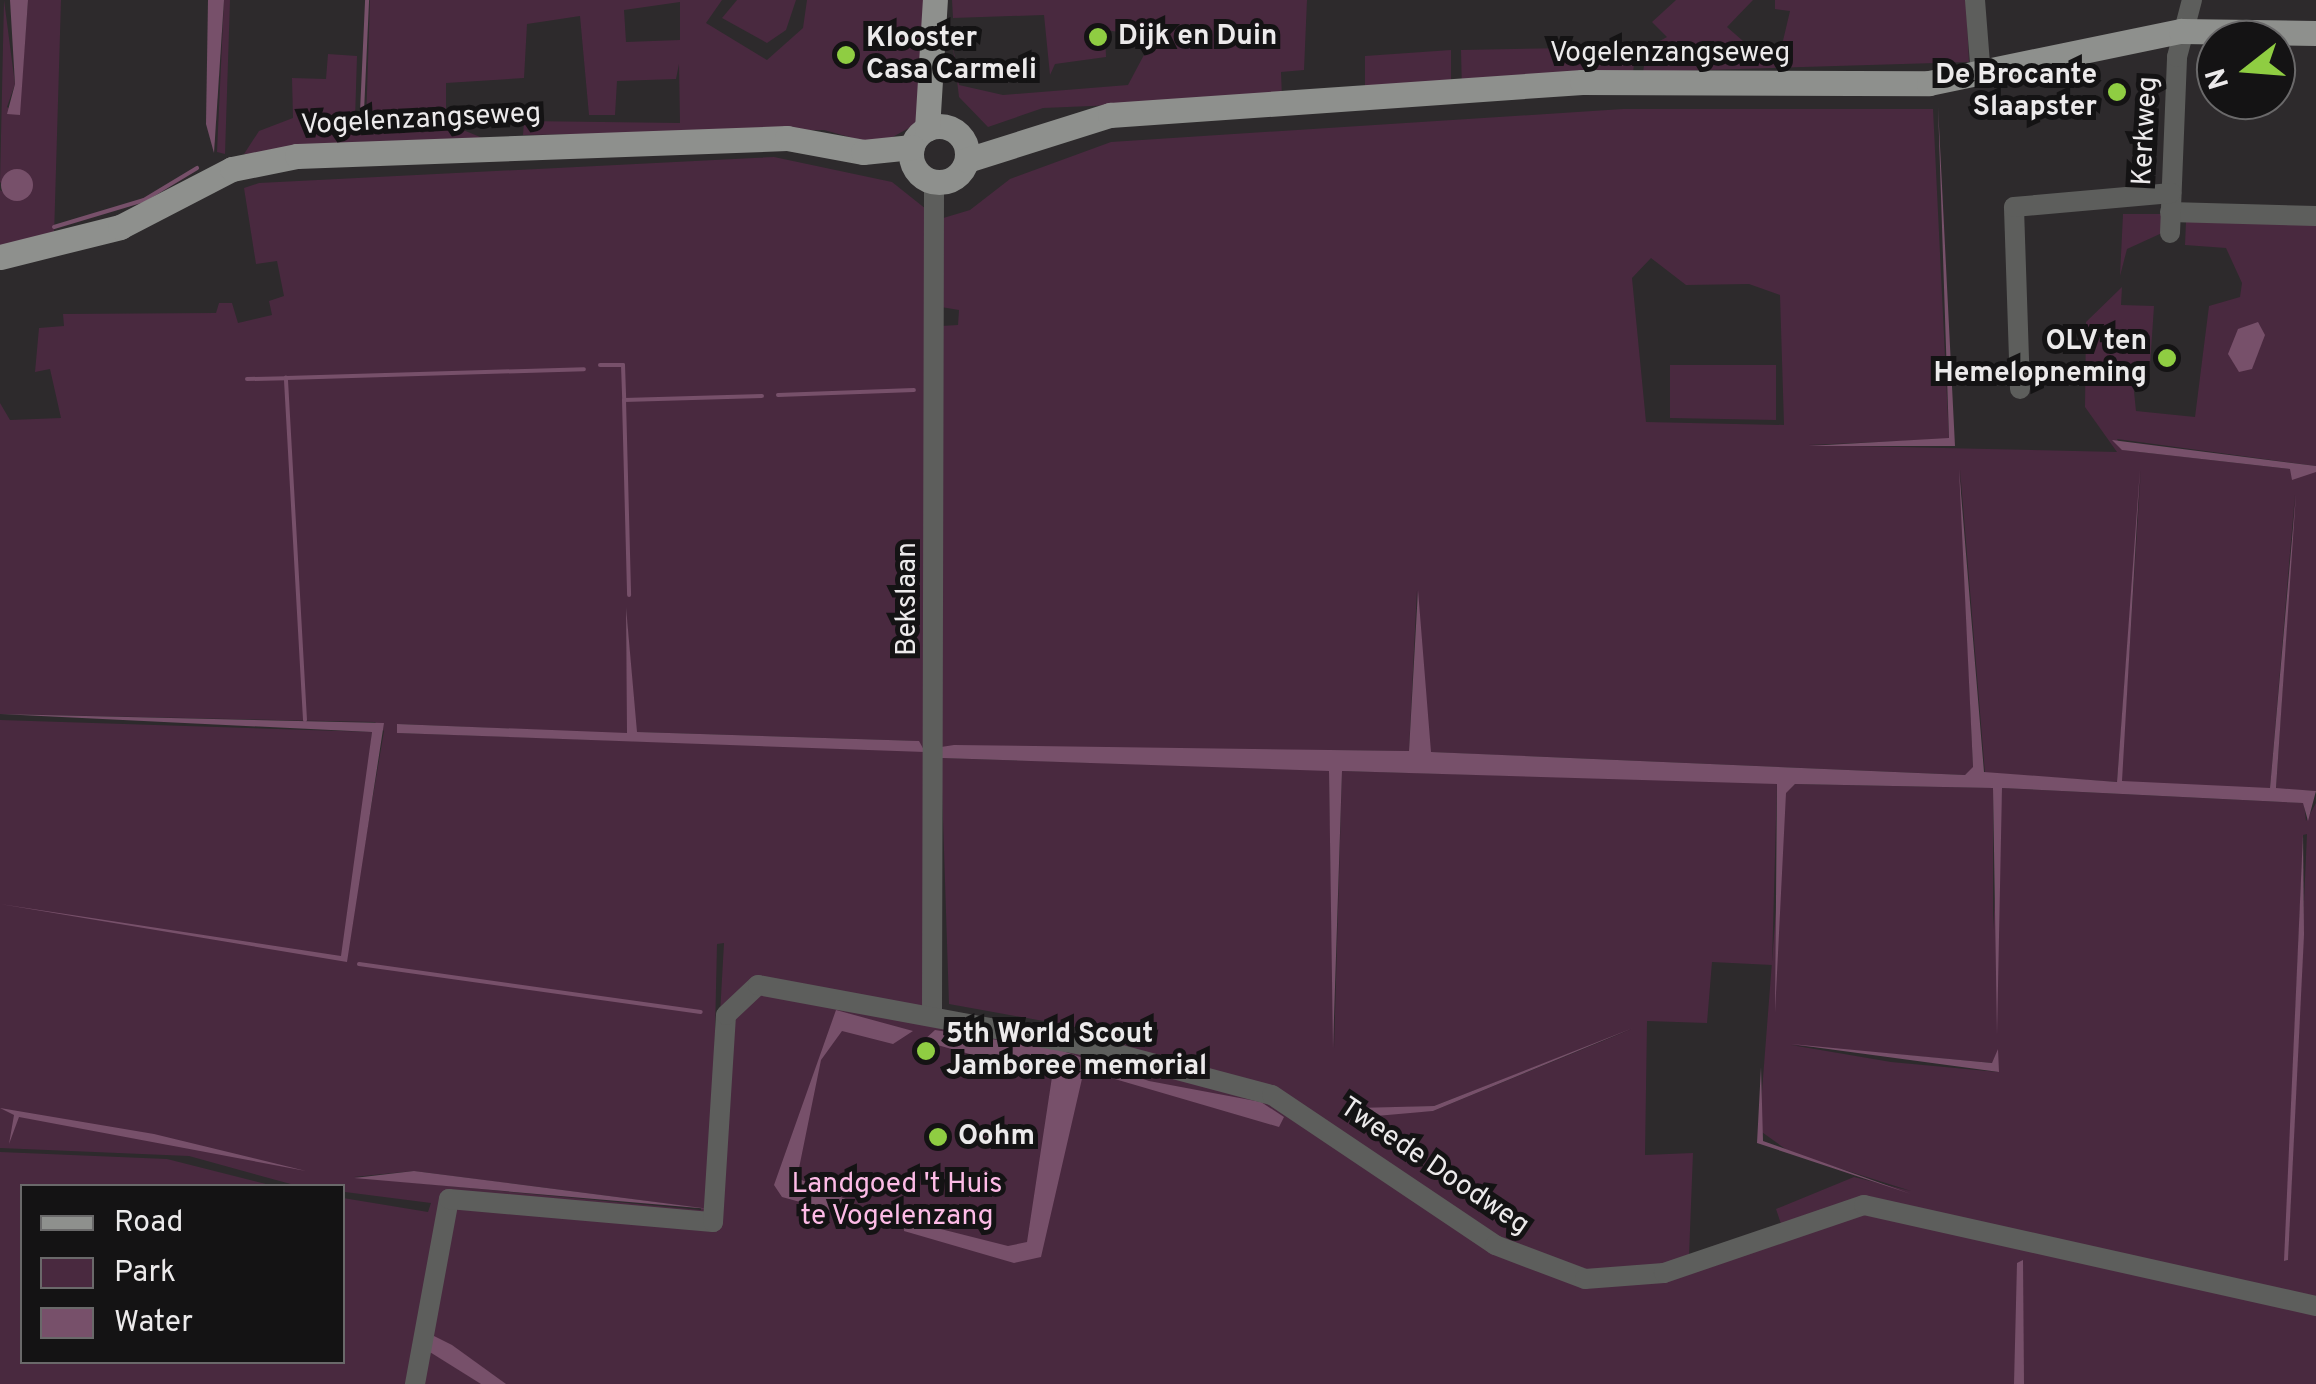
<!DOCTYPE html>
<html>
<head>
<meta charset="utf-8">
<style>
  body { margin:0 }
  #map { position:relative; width:2316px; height:1384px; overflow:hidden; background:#2d2a2c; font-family:Overpass,sans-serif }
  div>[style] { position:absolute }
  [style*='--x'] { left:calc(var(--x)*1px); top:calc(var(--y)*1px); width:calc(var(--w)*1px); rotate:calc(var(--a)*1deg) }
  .green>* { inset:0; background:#49293f }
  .water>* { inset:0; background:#77506a }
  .round { border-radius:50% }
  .stream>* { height:4px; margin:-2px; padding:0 2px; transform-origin:2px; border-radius:2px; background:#77506a }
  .minor>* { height:20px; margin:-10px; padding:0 10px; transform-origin:10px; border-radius:10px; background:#5d5e5c }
  .major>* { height:25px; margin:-12.5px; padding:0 12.5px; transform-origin:12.5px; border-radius:12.5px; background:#8e908d }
  .major>.ring { margin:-12.5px; padding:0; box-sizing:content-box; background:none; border:25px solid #8e908d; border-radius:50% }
  .dots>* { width:28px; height:28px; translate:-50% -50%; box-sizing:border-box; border:5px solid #141314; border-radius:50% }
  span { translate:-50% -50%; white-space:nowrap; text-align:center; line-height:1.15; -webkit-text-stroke:10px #141314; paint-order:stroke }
  .poi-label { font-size:28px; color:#eceaeb; font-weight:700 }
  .left { translate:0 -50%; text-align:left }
  .right { translate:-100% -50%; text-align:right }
  .street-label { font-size:28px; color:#eceaeb }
  .park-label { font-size:28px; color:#fdbbe6 }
  .legend { position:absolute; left:20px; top:1184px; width:325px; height:180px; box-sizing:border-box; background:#141314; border:2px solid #6a696a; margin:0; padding:12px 18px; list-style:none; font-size:30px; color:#eceaeb }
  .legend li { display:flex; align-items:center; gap:20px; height:50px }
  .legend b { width:50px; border:2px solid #6a696a }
  .north { position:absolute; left:2196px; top:20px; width:100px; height:100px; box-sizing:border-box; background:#141314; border:2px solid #6a696a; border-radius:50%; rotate:253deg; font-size:28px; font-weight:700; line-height:40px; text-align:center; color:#eceaeb }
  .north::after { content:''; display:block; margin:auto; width:35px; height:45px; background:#8fcd42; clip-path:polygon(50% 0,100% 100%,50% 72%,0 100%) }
</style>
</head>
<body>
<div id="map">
  <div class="green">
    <div style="clip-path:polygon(4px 0,15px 84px,7px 107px,19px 115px,28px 0,61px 0,54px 236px,0 249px,0 190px,16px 200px,0 182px)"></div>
    <div style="clip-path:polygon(224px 0,230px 0,225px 154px,217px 152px)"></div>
    <div style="clip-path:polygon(evenodd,370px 0,722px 0,706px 23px,767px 60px,803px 28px,807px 0,926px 0,918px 123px,878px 145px,824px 130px,523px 135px,524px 121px,680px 123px,679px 64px,676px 79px,617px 81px,615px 115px,589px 115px,580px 16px,527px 24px,524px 78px,446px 83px,446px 123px,485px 139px,244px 154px,259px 131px,293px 118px,292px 78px,326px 79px,328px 54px,357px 56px,355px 120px,366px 123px,370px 0,680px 2px,680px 40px,626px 42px,624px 10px,680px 2px)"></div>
    <div style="clip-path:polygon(737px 0,796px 0,786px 30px,767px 43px,722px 18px)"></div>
    <div style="clip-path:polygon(952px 0,1307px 0,1304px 70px,1281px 72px,1282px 98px,1043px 108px,988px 127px,959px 97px,952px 39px,959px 85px,1003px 95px,1128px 85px,1145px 53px,1134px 34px,1105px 30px,1106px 57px,1055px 64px,1050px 75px,1044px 15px,953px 18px)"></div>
    <div style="clip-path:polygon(1676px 0,1753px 0,1727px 27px,1743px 41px,1735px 55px,1752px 60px,1782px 45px,1790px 11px,1775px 9px,1775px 0,1966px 0,1969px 62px,1643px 72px,1647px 48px,1667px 37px,1652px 22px)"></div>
    <div style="clip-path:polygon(1570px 48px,1635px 53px,1632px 84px,1462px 93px,1461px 50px)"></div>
    <div style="clip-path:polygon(1451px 50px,1451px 94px,1365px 89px,1365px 56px)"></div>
    <div style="clip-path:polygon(evenodd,1623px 109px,1933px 109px,1949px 439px,1808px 445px,2117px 452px,2085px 407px,2086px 322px,2122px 287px,2121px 305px,2154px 306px,2150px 366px,2132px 372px,2136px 411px,2195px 417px,2209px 306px,2240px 297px,2242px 283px,2226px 248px,2185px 245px,2186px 221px,2316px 225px,2316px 466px,2117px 439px,2123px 450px,2316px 472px,2316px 791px,2276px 789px,2295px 494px,2270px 789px,2121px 782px,2141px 469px,2117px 782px,1985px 773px,1960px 469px,1973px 768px,1965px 775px,1430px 752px,1417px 590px,1409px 751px,941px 747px,941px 326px,958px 325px,959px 310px,941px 307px,940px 219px,970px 210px,1010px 179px,1111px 142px,1623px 109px,1651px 258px,1686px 285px,1749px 284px,1780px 295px,1784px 425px,1646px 422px,1632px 278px,1651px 258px)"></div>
    <div style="clip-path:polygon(evenodd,774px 157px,892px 182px,931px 213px,924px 1005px,1271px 1100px,1468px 1232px,1602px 1283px,1852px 1211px,2316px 1310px,2316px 1384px,0 1384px,0 1152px,167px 1159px,274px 1186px,22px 1186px,22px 1362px,342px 1362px,343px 1198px,428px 1212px,431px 1203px,298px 1186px,189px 1156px,0 1148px,0 720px,372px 732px,353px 913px,384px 731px,375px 722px,0 714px,0 403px,10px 420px,61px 418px,50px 369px,35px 372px,39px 328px,64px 326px,63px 314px,216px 313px,219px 303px,232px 303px,238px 323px,272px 315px,269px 301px,284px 296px,277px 261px,256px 264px,244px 188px,259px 183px,774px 157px,626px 608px,636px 732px,918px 741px,924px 751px,398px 733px,398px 724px,628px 734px,626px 608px,774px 157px,724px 943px,714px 1122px,713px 1122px,717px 944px,724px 943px,774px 157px,414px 1171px,701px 1208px,701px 1210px,354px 1177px,414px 1171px)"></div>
    <div style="clip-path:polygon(2123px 214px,2163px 214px,2162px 233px,2127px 249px,2120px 276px)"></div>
    <div style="clip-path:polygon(1670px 365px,1776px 365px,1776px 420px,1670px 418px)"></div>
    <div style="clip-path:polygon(evenodd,941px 758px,1329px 770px,1334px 1049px,1342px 771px,1777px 783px,1772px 965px,1712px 962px,1707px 1023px,1647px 1021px,1645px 1155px,1693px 1153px,1689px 1256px,1616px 1278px,1521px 1255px,1296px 1104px,1082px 1042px,1085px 1030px,1071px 1026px,949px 1004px,941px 758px,1632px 1029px,1433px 1111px,1361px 1114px,1358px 1109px,1434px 1106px,1632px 1029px)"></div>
    <div style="clip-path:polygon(evenodd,1795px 784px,1993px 788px,1993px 929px,2002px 788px,2304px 803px,2306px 821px,2316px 803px,2316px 1301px,1876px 1202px,1783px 1230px,1776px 1209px,1854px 1177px,1911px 1191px,1791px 1153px,1759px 1130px,1785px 793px,1795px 784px,2307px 834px,2288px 1260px,2285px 1261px,2303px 835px,2307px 834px,1795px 784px,1791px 1045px,1993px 1063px,1998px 1072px,1891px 1062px,1791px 1045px)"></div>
  </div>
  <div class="water">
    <div style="clip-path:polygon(10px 0,28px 0,20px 115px,7px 114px,15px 84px)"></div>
    <div style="clip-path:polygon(208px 0,224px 0,214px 153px,206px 124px)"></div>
    <div style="clip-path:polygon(1938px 106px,1955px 446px,1808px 446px,1949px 438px)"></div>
    <div class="round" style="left:1px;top:169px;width:32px;height:32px"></div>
    <div style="clip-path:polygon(2258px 322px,2265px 335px,2252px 369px,2239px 372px,2228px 354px,2238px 329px)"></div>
    <div style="clip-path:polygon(2112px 440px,2316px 466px,2316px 472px,2292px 480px,2290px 469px,2122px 450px)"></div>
    <div style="clip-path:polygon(1959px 469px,1984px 772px,2117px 782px,2140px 469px,2122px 781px,2270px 788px,2296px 494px,2276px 788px,2316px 791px,2308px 821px,2303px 803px,2002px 788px,1997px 1035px,1993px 788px,1795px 784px,1786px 793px,1775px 1013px,1777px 784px,1342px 771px,1333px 1049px,1329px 771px,941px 758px,941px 747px,954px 745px,1409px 751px,1418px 590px,1431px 752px,1965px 775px,1973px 767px)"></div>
    <div style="clip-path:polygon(626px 607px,637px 732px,919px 741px,925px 752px,397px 733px,397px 724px,627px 733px)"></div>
    <div style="clip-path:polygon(0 714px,384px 723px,347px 962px,0 904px,341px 956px,372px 732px)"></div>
    <div style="clip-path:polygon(2303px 834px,2304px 935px,2288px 1260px,2284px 1261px)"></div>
    <div style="clip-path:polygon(836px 1010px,913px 1031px,893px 1044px,842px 1031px,821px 1060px,797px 1178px,848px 1200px,840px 1213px,782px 1197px,774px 1185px)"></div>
    <div style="clip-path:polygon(1633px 1028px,1433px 1111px,1376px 1116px,1357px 1108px,1434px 1106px)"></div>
    <div style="clip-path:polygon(935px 1030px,1060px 1050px,1149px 1081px,1261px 1102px,1284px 1117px,1279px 1127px,1084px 1070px,1041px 1257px,1014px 1263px,904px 1231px,905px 1220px,1008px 1246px,1027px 1242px,1052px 1077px,923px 1041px)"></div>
    <div style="clip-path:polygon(1791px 1044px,1992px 1063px,1998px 1049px,1999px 1072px)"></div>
    <div style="clip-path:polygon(1761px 1067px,1763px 1141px,1911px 1194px,1757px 1143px)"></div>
    <div style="clip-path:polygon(0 1108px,154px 1134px,306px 1171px,19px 1117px,9px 1144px,14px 1115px)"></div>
    <div style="clip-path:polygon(414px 1171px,710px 1209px,354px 1178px)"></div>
    <div style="clip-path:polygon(2023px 1260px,2024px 1384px,2014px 1384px,2017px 1263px)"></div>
    <div style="clip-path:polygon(428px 1333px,452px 1345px,506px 1384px,481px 1384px,425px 1349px)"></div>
  </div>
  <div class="stream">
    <div style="--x:362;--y:112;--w:112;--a:-87.4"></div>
    <div style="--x:54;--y:227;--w:94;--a:-16.7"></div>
    <div style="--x:144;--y:200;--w:62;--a:-31.1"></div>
    <div style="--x:600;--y:365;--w:23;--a:0"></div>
    <div style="--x:623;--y:365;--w:35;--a:88"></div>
    <div style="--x:624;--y:400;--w:138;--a:-1.7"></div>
    <div style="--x:247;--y:379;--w:39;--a:-1"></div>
    <div style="--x:778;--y:395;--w:136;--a:-2.1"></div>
    <div style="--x:624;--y:400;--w:195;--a:88.5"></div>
    <div style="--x:305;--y:720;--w:343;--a:-93.2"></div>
    <div style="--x:286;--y:378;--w:298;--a:-1.7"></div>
    <div style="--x:359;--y:964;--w:345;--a:8"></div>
  </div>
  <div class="minor">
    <div style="--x:1975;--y:0;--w:76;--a:85.5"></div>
    <div style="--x:2170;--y:212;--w:146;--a:1.6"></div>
    <div style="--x:2170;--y:233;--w:176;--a:-87.7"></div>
    <div style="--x:2177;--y:57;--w:59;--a:-75.3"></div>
    <div style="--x:2020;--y:389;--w:182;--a:-91.9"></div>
    <div style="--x:2014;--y:207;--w:158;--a:-5.1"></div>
    <div style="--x:932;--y:1014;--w:832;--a:-89.86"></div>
    <div style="--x:415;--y:1384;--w:188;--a:-79.6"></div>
    <div style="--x:449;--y:1199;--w:265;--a:5"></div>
    <div style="--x:713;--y:1222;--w:207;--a:-86.4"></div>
    <div style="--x:726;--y:1015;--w:44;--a:-43.2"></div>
    <div style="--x:758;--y:985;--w:339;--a:10.5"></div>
    <div style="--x:1091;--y:1047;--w:187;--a:14.9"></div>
    <div style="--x:1272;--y:1095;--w:269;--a:33.9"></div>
    <div style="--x:1495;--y:1245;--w:96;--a:20.7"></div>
    <div style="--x:1585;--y:1279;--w:79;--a:-4.3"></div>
    <div style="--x:1664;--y:1273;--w:211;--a:-18.8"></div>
    <div style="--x:1864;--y:1205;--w:463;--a:12.6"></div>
  </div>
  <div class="major">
    <div class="ring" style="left:911px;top:126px;width:31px;height:31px"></div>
    <div style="--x:927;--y:129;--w:129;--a:-86.5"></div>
    <div style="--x:967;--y:160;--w:150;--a:-17.5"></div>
    <div style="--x:1110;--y:115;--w:473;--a:-4"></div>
    <div style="--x:1582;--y:82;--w:347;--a:0.2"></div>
    <div style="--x:1929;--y:83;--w:257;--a:-11.7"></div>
    <div style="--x:2181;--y:31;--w:135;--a:0.8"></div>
    <div style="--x:0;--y:257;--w:124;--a:-14"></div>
    <div style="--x:120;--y:227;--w:126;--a:-27.4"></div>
    <div style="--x:232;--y:169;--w:66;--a:-11.3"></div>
    <div style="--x:297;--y:156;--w:490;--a:-2.1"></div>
    <div style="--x:787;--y:138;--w:77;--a:10.4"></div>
    <div style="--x:863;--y:152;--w:49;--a:-5.8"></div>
  </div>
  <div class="dots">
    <div style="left:1098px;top:37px;background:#8fcd42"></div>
    <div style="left:846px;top:55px;background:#8fcd42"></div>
    <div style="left:2117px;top:92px;background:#8fcd42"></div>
    <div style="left:2167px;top:358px;background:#8fcd42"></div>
    <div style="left:926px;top:1051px;background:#8fcd42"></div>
    <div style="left:938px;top:1137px;background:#8fcd42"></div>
  </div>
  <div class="poi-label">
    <span class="left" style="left:1118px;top:37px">Dijk en Duin</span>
    <span class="left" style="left:866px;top:55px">Klooster<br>Casa Carmeli</span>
    <span class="right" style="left:2097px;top:92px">De Brocante<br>Slaapster</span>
    <span class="right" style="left:2147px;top:358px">OLV ten<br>Hemelopneming</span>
    <span class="left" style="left:946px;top:1051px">5th World Scout<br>Jamboree memorial</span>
    <span class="left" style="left:958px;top:1137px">Oohm</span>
  </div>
  <div class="street-label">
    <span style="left:1670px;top:54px">Vogelenzangseweg</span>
    <span style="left:421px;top:120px;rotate:-3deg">Vogelenzangseweg</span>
    <span style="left:2146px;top:131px;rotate:-87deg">Kerkweg</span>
    <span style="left:908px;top:599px;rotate:-90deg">Bekslaan</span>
    <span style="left:1434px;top:1167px;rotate:34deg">Tweede Doodweg</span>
  </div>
  <div class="park-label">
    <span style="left:897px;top:1201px">Landgoed 't Huis<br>te Vogelenzang</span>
  </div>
  <ul class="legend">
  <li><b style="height:12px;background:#8e908d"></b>Road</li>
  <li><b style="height:28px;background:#49293f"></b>Park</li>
  <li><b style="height:28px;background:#77506a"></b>Water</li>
  </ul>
  <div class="north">N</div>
</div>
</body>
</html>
